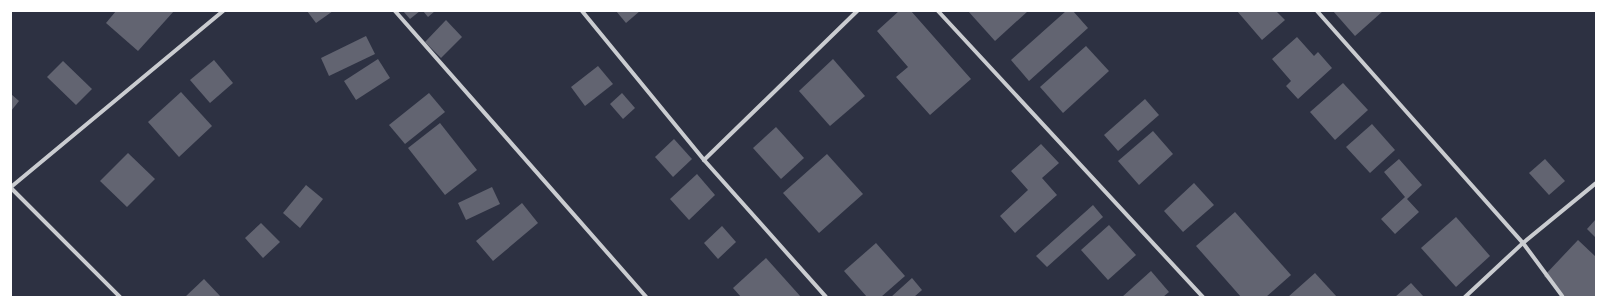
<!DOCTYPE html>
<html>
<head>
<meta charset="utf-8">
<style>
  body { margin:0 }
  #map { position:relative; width:1607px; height:308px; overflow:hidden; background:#2d3142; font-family:Figtree,sans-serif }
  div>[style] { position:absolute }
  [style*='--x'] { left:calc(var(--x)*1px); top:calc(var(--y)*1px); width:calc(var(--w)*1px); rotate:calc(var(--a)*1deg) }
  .building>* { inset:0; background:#626471 }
  .minor>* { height:4px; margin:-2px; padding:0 2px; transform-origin:2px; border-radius:2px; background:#caccd0 }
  span { translate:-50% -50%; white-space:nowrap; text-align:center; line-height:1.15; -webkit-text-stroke:4px #fff; paint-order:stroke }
  .frame { position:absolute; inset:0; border:12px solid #fff; pointer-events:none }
</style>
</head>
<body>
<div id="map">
  <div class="building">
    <div style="clip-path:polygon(116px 11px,174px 11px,138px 51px,106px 23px)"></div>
    <div style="clip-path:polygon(307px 11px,333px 11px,316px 23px)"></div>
    <div style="clip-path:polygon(403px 11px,420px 11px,410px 19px)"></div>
    <div style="clip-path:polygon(423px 11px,435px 11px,428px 17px)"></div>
    <div style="clip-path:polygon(616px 11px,640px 11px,626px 23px)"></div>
    <div style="clip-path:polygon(899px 11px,911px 11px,971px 79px,930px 115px,896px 77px,908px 67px,877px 31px)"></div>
    <div style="clip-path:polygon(968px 11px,1028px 11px,995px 41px)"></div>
    <div style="clip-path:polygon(1066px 11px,1073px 11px,1088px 28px,1029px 81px,1011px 60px)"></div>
    <div style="clip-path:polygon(1237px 11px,1276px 11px,1285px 20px,1262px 40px)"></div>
    <div style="clip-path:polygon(1333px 11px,1383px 11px,1355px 36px)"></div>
    <div style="clip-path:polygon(446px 20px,462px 37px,441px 58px,425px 42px)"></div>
    <div style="clip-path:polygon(366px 36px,375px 54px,329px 76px,321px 58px)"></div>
    <div style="clip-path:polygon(1297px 37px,1314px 56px,1318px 52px,1332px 68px,1298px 99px,1286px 86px,1291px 81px,1272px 59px)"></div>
    <div style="clip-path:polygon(1086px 46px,1109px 71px,1063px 113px,1040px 87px)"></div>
    <div style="clip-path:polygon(378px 59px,390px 78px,356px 100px,344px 81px)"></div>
    <div style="clip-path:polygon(833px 59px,865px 96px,830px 126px,799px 91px)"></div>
    <div style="clip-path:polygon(214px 60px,233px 83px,210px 103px,190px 80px)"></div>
    <div style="clip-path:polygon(63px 61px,92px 89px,76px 105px,47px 77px)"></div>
    <div style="clip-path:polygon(598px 66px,613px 84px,585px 106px,571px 87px)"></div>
    <div style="clip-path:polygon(1343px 83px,1368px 110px,1335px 140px,1310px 112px)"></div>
    <div style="clip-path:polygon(181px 92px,212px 126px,179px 157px,148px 122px)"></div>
    <div style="clip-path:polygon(429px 93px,445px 112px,405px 144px,389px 125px)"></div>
    <div style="clip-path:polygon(622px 93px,635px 108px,623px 119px,610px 104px)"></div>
    <div style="clip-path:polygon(11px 94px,19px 101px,11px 111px)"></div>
    <div style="clip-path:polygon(1145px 99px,1159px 115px,1118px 151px,1104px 135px)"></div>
    <div style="clip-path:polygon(440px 123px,477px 170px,445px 195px,408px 148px)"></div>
    <div style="clip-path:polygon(1372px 124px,1395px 150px,1370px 173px,1346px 147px)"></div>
    <div style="clip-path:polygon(776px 127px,804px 158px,781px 179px,753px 148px)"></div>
    <div style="clip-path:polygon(1153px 131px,1173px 154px,1139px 185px,1118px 161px)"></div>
    <div style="clip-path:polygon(674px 139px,692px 159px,673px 177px,655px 157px)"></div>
    <div style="clip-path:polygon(1041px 144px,1059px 163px,1042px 178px,1057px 195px,1015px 233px,1000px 216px,1028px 190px,1011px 171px)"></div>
    <div style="clip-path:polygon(128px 153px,155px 179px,127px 207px,100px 181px)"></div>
    <div style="clip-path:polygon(827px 154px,863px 194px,819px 233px,783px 193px)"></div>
    <div style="clip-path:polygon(1399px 159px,1422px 185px,1407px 199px,1419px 212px,1395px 234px,1381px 219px,1405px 197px,1384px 172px)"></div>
    <div style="clip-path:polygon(1545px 159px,1565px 181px,1549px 195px,1529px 173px)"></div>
    <div style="clip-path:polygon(697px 174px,715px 195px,689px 220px,670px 199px)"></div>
    <div style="clip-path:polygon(1194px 183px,1214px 205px,1183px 232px,1164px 211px)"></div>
    <div style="clip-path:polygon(306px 185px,323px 199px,300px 228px,283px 213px)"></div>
    <div style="clip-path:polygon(492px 187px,500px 204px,466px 220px,458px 203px)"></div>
    <div style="clip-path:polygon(522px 203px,538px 223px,493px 261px,476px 241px)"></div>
    <div style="clip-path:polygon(1093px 205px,1103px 217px,1047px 267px,1036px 256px)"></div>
    <div style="clip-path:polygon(1235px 212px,1291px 275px,1266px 297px,1241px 297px,1196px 246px)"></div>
    <div style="clip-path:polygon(1456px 217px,1490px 256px,1456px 287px,1421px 248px)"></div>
    <div style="clip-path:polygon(1596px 219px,1596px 238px,1587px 229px)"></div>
    <div style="clip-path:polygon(261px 223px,280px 242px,263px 258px,245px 238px)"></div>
    <div style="clip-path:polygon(1109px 225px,1136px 255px,1108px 280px,1081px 250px)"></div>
    <div style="clip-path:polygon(722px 226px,736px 242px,718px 259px,704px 243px)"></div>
    <div style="clip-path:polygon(1578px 240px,1596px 257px,1596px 297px,1566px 297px,1544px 276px)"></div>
    <div style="clip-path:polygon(876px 243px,905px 276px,881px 297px,867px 297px,844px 271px)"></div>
    <div style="clip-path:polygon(766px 258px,801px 297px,741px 297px,733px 288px)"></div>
    <div style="clip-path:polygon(1151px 271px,1169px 292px,1163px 297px,1122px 297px)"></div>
    <div style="clip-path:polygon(1315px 273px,1337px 297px,1288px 297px)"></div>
    <div style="clip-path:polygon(912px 278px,922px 290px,914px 297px,891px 297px)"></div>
    <div style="clip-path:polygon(204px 279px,221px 297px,185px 297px)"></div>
    <div style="clip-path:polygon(1411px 283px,1424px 297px,1395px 297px)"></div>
  </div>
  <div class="minor">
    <div style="--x:395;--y:11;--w:381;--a:48.7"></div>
    <div style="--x:582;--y:11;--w:193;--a:50.7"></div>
    <div style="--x:704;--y:160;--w:183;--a:48.3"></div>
    <div style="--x:938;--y:11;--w:390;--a:47.2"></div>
    <div style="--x:1317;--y:11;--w:310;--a:48.4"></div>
    <div style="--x:1523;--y:243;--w:67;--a:53.5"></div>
    <div style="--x:704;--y:160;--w:214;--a:-44.2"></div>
    <div style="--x:11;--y:187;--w:276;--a:-39.7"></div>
    <div style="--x:11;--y:188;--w:154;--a:45"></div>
    <div style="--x:1465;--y:297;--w:79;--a:-43"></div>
    <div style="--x:1523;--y:243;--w:94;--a:-39.4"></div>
  </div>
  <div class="frame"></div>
</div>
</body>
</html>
